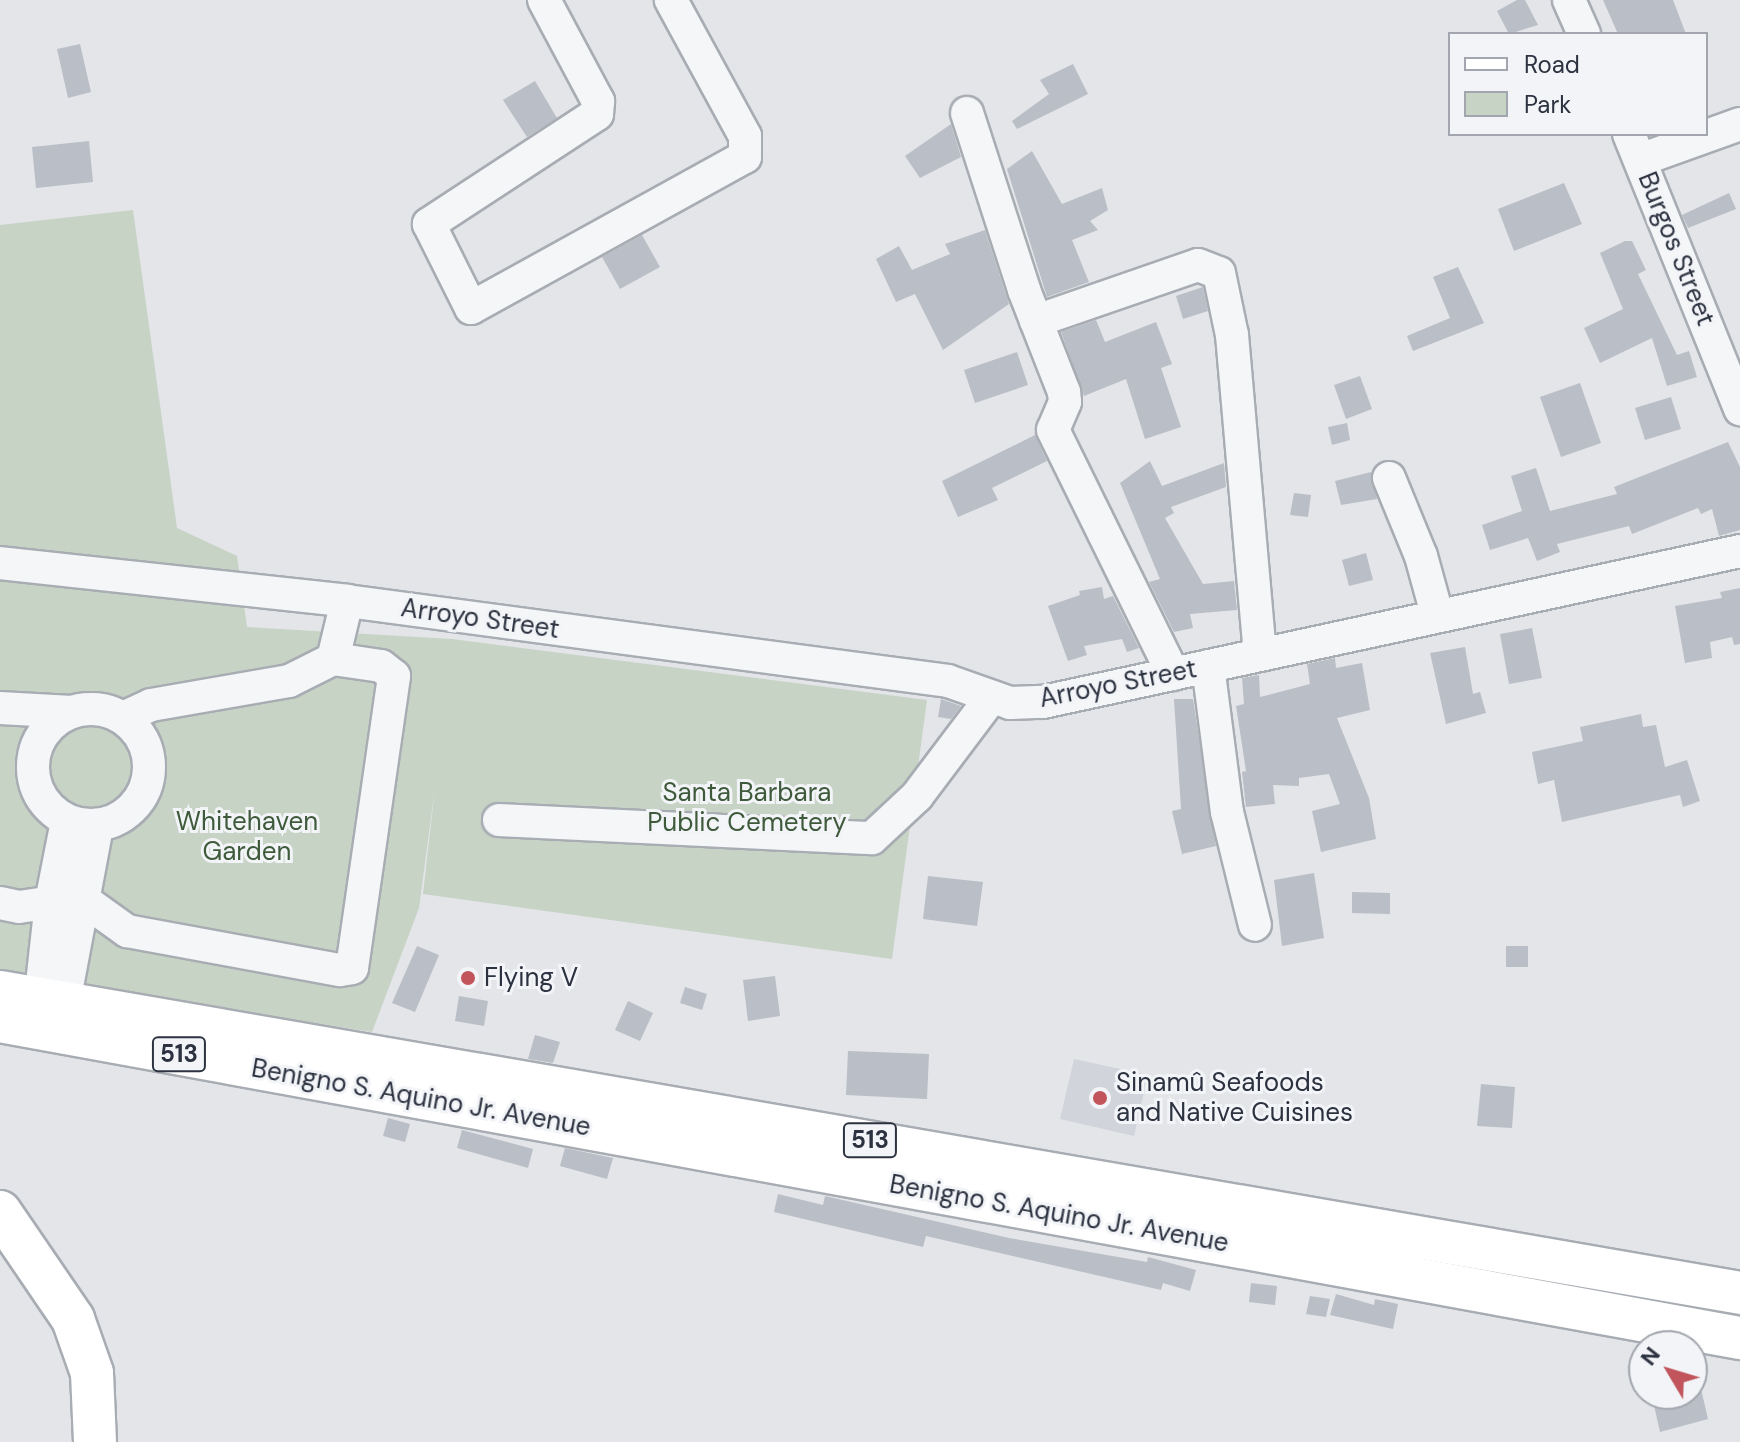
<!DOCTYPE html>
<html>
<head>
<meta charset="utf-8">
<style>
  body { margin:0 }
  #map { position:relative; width:1740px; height:1442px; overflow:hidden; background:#e3e5e9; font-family:"DM Sans",sans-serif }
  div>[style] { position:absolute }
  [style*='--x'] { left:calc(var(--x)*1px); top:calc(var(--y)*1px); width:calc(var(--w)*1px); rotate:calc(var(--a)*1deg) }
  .built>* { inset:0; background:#d1d4db }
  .green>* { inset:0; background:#c7d3c5 }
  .building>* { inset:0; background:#babec6 }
  .roads { filter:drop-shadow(2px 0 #a8acb3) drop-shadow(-2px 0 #a8acb3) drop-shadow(0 2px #a8acb3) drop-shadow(0 -2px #a8acb3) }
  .minor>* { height:32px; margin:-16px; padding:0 16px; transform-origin:16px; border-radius:16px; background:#f5f6f8 }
  .minor>.ring { margin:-16px; padding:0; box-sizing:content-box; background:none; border:32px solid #f5f6f8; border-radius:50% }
  .major>* { height:42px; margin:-21px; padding:0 21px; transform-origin:21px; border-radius:21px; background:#fff }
  .dots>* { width:22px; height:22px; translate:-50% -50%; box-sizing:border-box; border:4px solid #f2f4f7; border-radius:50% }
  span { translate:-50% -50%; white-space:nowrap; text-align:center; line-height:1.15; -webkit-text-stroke:6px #f2f4f7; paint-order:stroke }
  .shield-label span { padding:2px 6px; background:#f2f4f7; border:2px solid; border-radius:6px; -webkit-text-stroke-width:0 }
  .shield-label { font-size:24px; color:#2c3240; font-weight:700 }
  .street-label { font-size:26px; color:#2c3240 }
  .park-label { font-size:26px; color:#3e5a3b }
  .poi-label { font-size:26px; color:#2c3240 }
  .left { translate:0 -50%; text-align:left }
  .legend { position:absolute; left:1448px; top:32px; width:260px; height:104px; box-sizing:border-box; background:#f2f4f7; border:2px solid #a3a6ae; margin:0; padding:10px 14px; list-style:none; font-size:24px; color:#2c3240 }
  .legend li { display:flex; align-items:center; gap:16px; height:40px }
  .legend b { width:40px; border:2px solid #a3a6ae }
  .north { position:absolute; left:1628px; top:1330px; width:80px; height:80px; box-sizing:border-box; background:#f2f4f7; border:2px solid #a3a6ae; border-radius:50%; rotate:308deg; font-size:22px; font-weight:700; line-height:32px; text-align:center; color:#2c3240 }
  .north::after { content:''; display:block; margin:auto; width:28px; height:36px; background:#c1555b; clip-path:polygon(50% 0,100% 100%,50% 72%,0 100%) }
</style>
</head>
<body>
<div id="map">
  <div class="built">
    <div style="clip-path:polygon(1074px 1059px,1148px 1075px,1134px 1136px,1060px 1119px)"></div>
  </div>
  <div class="green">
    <div style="clip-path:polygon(133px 210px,177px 528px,237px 556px,247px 627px,452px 639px,927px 700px,892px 959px,423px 894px,435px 788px,419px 908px,372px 1032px,0 973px,0 225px)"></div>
  </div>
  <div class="building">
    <div style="clip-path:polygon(1517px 0,1525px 0,1538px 25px,1509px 34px,1497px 11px)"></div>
    <div style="clip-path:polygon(1603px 0,1673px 0,1686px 34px,1618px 34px)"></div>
    <div style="clip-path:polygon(80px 44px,91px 92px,68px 98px,57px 49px)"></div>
    <div style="clip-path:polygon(1073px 64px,1088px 94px,1017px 129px,1012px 121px,1049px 94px,1040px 80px)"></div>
    <div style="clip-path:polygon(535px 81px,557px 118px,527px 137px,503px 100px)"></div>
    <div style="clip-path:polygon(951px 124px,961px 157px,920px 178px,905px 156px)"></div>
    <div style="clip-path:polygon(89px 141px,93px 182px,36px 188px,32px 147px)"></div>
    <div style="clip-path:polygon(1032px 151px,1062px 204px,1102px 188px,1108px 210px,1090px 221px,1098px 230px,1072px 240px,1089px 282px,1047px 297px,1007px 169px)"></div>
    <div style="clip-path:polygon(1564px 183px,1582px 224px,1514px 251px,1498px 209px)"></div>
    <div style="clip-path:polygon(1729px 193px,1736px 209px,1688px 228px,1682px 215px)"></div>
    <div style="clip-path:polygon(985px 230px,1009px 304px,943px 350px,915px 294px,896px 302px,876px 259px,899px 246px,912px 270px,950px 254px,945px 244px)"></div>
    <div style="clip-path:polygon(642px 235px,660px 267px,620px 289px,602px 257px)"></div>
    <div style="clip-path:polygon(1625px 241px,1632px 241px,1646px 270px,1638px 274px,1677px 355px,1689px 351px,1697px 377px,1667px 386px,1652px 338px,1600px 363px,1584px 328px,1623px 309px,1600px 253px)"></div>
    <div style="clip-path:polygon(1458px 267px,1484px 323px,1413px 351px,1407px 336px,1450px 318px,1433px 277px)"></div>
    <div style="clip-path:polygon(1203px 287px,1208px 311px,1183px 319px,1176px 296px)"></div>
    <div style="clip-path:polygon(1096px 320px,1105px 342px,1156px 322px,1172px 364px,1161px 368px,1181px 427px,1145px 439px,1126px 379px,1084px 396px,1061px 332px)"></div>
    <div style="clip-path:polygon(1017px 352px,1028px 385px,975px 403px,964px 370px)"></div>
    <div style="clip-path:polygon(1360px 376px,1372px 409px,1346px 419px,1334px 385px)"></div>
    <div style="clip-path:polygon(1580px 383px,1601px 443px,1561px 457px,1540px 397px)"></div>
    <div style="clip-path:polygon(1671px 397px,1681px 429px,1645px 440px,1635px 408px)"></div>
    <div style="clip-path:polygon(1347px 423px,1350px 440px,1332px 445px,1328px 427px)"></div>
    <div style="clip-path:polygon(1035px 435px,1047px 461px,992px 488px,998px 500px,958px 517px,942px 481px)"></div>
    <div style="clip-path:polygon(1728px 442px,1740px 467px,1740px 530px,1719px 536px,1712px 509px,1701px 514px,1698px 508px,1632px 534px,1629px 526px,1557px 544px,1560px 552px,1537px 561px,1528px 538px,1490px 550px,1482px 525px,1522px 511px,1511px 476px,1536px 468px,1550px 511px,1617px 494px,1614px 487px)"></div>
    <div style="clip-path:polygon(1150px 461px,1162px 486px,1224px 463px,1226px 487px,1171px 507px,1174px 513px,1165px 518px,1203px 584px,1234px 581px,1237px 610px,1190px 614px,1193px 628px,1174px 632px,1149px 582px,1160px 579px,1120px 483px)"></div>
    <div style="clip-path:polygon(1371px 472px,1377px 499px,1341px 505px,1335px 481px)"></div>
    <div style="clip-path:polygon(1294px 493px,1311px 495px,1308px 517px,1290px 515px)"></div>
    <div style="clip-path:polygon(1366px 553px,1373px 580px,1349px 586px,1342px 560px)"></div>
    <div style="clip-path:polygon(1102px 587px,1104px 599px,1113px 596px,1139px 648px,1127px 652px,1122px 639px,1084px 646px,1087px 655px,1068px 661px,1048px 606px,1080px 595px,1079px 591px)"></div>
    <div style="clip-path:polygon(1740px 588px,1740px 644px,1734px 645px,1732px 637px,1710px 642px,1712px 658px,1685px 663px,1675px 606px,1722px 598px,1720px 592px)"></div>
    <div style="clip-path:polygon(1532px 628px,1542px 678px,1509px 684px,1500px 634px)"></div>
    <div style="clip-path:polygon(1465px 647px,1473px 694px,1480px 692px,1486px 713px,1446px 724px,1430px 653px)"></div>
    <div style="clip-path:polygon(1335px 658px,1336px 668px,1362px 663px,1370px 710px,1337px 718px,1369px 798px,1376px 839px,1321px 852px,1312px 811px,1340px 804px,1329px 774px,1299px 778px,1299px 786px,1273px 785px,1275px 804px,1246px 807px,1242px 772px,1246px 771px,1236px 706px,1244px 704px,1242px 678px,1259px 675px,1260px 697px,1310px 684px,1307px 664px)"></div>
    <div style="clip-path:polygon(941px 699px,961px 706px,951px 719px,938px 717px)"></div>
    <div style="clip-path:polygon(1174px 699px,1193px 699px,1216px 846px,1182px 854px,1172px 811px,1181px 809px)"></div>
    <div style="clip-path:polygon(1641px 714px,1643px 727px,1656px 725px,1665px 767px,1687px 760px,1700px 801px,1683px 807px,1680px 795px,1562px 822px,1554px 780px,1538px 784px,1532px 752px,1583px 741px,1580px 727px)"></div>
    <div style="clip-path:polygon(1314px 873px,1324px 938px,1282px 946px,1274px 880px)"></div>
    <div style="clip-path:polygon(928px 876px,983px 882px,977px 926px,923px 919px)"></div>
    <div style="clip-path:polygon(1352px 892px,1390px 893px,1390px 914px,1352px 913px)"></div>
    <div style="clip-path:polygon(417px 946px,439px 955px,415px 1012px,392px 1003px)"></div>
    <div style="clip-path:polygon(1506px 946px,1528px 946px,1528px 967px,1506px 967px)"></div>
    <div style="clip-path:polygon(775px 976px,780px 1016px,748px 1021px,743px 980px)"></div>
    <div style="clip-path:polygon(685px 987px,707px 994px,702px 1010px,680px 1003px)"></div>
    <div style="clip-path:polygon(459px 996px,488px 1001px,484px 1026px,455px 1021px)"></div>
    <div style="clip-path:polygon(628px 1001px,653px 1013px,640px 1041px,615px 1030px)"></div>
    <div style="clip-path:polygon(535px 1035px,560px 1042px,553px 1063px,528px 1059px)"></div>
    <div style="clip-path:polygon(848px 1051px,929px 1054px,927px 1099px,846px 1095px)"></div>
    <div style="clip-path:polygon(1481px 1084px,1515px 1087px,1512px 1128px,1477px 1126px)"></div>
    <div style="clip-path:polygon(388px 1118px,410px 1124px,405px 1142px,383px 1136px)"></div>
    <div style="clip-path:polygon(462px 1130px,533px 1149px,528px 1168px,457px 1148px)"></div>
    <div style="clip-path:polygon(565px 1148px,613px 1158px,607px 1179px,560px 1166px)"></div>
    <div style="clip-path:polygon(778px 1194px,823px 1205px,825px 1196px,1009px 1238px,1147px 1262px,1148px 1257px,1196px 1270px,1190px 1291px,1163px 1283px,1161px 1290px,926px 1236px,923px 1247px,774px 1212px)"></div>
    <div style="clip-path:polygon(1251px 1283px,1277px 1286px,1275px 1305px,1249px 1302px)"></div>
    <div style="clip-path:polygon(1336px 1294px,1374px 1305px,1375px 1299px,1398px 1304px,1393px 1329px,1330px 1315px)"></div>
    <div style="clip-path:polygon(1310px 1296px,1330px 1299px,1326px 1317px,1306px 1314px)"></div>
    <div style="clip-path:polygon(1701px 1389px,1708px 1419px,1660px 1432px,1653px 1401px)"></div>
  </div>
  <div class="roads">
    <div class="minor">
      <div style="--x:544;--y:0;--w:115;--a:61.9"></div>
      <div style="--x:598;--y:101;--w:13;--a:94"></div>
      <div style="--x:597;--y:114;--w:201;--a:146.8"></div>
      <div style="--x:429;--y:224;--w:94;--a:63.4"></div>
      <div style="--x:471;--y:308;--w:313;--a:-28.9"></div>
      <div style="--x:745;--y:157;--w:21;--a:-90"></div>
      <div style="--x:745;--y:136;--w:155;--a:-118.6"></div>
      <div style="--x:1569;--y:0;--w:37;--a:66"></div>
      <div style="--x:967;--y:113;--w:186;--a:72.1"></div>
      <div style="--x:1024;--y:290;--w:110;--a:68.6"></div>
      <div style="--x:1064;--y:392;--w:10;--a:84"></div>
      <div style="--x:1065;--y:402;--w:30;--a:113"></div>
      <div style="--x:1053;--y:430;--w:272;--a:63.8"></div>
      <div style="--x:1629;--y:134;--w:297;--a:68"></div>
      <div style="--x:1640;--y:160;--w:106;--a:-19.8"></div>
      <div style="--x:1036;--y:321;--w:171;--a:-19.1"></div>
      <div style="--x:1198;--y:265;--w:22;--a:21"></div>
      <div style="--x:1219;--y:273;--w:63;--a:78.2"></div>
      <div style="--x:1232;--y:335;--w:321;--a:85"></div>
      <div style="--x:1389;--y:478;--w:84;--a:67.7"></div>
      <div style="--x:1421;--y:556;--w:60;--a:74.6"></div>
      <div style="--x:0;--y:563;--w:349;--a:6.2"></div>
      <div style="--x:347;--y:601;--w:606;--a:7.58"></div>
      <div style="--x:948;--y:681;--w:66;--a:19.5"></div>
      <div style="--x:1010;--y:703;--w:33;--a:-2"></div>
      <div style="--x:1043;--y:702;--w:713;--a:-12.22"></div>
      <div style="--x:333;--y:659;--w:60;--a:-76.4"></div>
      <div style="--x:1208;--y:666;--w:147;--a:82.6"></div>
      <div style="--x:1227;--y:812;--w:116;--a:76.1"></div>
      <div style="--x:0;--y:708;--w:72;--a:3.2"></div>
      <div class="ring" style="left:33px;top:709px;width:84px;height:84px"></div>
      <div style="--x:499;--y:820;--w:373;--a:2.8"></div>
      <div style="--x:872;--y:838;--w:62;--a:-43"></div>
      <div style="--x:917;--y:796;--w:121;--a:-53"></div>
      <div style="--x:0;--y:903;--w:19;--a:12"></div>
      <div style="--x:19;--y:907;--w:63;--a:-8.3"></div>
      <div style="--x:81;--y:898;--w:57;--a:35.7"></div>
      <div style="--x:127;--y:931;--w:217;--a:10.4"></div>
      <div style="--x:340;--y:970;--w:12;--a:-9"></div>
      <div style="--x:352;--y:968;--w:295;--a:-81.8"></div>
      <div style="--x:394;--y:676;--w:16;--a:-142"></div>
      <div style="--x:381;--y:666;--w:49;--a:-171.7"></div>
      <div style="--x:333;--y:659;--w:49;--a:153.4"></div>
      <div style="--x:289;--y:681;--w:140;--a:170.1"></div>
      <div style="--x:151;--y:705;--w:31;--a:155"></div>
      <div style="--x:38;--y:1020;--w:119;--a:-83.7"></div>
      <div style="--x:51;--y:902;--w:83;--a:-78.8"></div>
      <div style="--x:60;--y:1024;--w:201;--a:-79.4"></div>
    </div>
    <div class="major">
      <div style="--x:0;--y:992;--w:1766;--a:9.81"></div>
      <div style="--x:0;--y:1021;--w:1769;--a:10.33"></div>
      <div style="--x:0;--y:1212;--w:130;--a:55.7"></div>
      <div style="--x:73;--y:1319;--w:57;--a:70.6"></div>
      <div style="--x:92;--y:1373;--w:69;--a:87.5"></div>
    </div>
  </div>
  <div class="dots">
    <div style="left:468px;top:978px;background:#c1555b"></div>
    <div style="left:1100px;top:1098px;background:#c1555b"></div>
  </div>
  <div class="shield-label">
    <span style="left:179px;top:1054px">513</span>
    <span style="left:870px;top:1140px">513</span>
  </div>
  <div class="street-label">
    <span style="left:1676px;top:249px;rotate:68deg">Burgos Street</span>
    <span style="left:480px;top:619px;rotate:8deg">Arroyo Street</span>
    <span style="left:1118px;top:684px;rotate:-11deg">Arroyo Street</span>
    <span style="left:421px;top:1098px;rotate:10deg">Benigno S. Aquino Jr. Avenue</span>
    <span style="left:1059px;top:1214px;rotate:10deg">Benigno S. Aquino Jr. Avenue</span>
  </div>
  <div class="park-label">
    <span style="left:747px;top:808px">Santa Barbara<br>Public Cemetery</span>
    <span style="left:247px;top:837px">Whitehaven<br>Garden</span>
  </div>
  <div class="poi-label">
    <span class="left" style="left:484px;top:978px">Flying V</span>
    <span class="left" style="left:1116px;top:1098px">Sinamû Seafoods<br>and Native Cuisines</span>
  </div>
  <ul class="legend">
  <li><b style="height:10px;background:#fff"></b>Road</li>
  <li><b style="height:22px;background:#c7d3c5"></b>Park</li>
  </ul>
  <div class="north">N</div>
</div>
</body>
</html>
